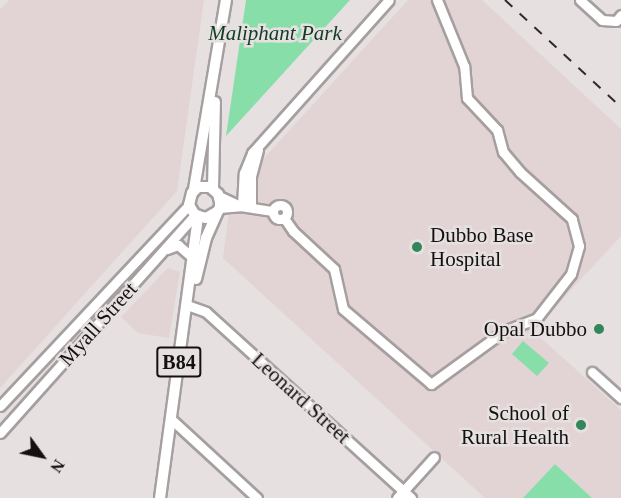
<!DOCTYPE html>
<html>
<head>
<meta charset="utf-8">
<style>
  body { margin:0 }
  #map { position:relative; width:621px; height:498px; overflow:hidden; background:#e6e0e0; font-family:"Times New Roman",serif }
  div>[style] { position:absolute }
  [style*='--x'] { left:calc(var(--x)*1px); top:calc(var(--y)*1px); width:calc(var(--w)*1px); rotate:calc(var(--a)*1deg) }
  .built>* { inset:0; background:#e2d3d5 }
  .green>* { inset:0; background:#87dea9 }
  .roads { filter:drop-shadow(2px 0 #a69fa0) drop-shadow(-2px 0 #a69fa0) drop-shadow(0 2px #a69fa0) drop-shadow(0 -2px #a69fa0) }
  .minor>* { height:9px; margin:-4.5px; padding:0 4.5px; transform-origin:4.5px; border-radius:4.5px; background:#fff }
  .minor>.ring { margin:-4.5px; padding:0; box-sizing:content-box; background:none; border:9px solid #fff; border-radius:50% }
  .major>* { height:10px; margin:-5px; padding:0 5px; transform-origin:5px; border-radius:5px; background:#fff }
  .rail>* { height:2px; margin-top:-1px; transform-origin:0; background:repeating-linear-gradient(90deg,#2d2a2a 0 10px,transparent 0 20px) }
  .dots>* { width:16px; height:16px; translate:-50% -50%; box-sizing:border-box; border:3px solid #e6e0e0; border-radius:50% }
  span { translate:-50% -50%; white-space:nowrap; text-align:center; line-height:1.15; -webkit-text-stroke:5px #e6e0e0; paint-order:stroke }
  .shield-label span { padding:2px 4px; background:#e6e0e0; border:2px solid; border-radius:4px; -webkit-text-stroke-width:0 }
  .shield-label { font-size:20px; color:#131111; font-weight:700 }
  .park-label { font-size:21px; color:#103b24; font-style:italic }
  .poi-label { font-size:21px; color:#131111 }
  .left { translate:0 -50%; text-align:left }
  .right { translate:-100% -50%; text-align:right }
  .street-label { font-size:21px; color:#131111 }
  .north { position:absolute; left:12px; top:426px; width:60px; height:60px; -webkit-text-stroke:4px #e6e0e0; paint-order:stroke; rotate:123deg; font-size:16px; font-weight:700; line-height:24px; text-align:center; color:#131111 }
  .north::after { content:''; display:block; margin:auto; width:21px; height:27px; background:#131111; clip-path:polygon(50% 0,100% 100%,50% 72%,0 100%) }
</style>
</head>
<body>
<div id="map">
  <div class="built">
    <div style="clip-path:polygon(9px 0,204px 0,177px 191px,0 388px,0 9px)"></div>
    <div style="clip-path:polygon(408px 0,482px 0,621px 129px,621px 236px,533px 331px,621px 410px,621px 498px,592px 498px,555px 464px,523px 498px,485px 498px,223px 258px,229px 212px,259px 212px,257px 166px)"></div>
    <div style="clip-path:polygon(168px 268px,180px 272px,169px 338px,138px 333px,121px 317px)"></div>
  </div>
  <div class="green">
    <div style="clip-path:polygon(246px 0,350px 0,226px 136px)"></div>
    <div style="clip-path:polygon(523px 341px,549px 363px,537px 376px,512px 354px)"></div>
    <div style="clip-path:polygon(555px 464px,592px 498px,523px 498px)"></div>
  </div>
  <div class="roads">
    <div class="minor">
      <div style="--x:580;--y:0;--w:30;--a:42"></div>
      <div style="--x:602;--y:20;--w:14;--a:4"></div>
      <div style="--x:616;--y:21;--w:8;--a:-50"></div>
      <div style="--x:219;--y:196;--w:23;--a:25"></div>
      <div style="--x:240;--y:206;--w:33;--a:9"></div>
      <div class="ring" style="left:273px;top:205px;width:5px;height:5px"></div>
      <div style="--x:242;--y:206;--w:33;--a:-87"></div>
      <div style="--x:244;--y:173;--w:22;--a:-68"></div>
      <div style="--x:252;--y:153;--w:205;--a:-48.2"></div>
      <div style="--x:251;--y:207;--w:31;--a:-90"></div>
      <div style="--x:251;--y:176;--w:27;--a:-75"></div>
      <div style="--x:219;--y:208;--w:21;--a:-5"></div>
      <div style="--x:284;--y:218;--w:16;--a:55"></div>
      <div style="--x:293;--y:231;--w:56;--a:42.8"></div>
      <div style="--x:334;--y:269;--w:41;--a:77.3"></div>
      <div style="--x:343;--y:309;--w:116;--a:40.4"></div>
      <div style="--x:431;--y:384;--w:90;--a:-36"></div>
      <div style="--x:504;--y:331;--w:34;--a:-21"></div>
      <div style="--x:536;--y:319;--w:57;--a:-52.1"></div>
      <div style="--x:571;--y:274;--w:29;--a:-74"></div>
      <div style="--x:579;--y:246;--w:28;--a:-105"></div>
      <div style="--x:572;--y:219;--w:70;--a:-137.9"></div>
      <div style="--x:520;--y:172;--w:26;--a:-130"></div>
      <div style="--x:503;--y:152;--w:23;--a:-105"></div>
      <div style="--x:497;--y:130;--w:44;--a:-133.2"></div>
      <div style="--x:467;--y:98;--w:32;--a:-95"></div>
      <div style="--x:464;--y:66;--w:71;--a:-112.2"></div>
      <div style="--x:167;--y:249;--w:12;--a:-20"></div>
      <div style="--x:178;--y:245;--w:20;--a:41"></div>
      <div style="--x:187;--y:305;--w:20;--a:20"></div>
      <div style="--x:206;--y:312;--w:277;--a:42.2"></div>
      <div style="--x:592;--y:372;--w:39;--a:42"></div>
      <div style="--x:0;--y:406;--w:276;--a:-46.8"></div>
      <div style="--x:171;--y:419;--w:117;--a:42.6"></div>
      <div style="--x:0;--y:433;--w:292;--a:-48.2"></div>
      <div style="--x:397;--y:498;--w:55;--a:-47.9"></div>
    </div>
    <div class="major">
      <div style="--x:213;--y:188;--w:86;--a:-88.7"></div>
      <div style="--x:194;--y:189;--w:192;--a:-80.4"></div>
      <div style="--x:196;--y:279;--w:42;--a:-76.3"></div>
      <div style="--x:206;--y:238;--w:34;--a:-66"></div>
      <div style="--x:220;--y:207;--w:5;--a:-90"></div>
      <div style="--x:220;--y:202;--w:8;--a:-104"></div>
      <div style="--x:218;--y:194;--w:11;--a:-139"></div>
      <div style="--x:210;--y:187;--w:12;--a:180"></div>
      <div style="--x:198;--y:187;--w:8;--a:135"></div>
      <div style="--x:192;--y:193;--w:12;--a:104"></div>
      <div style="--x:189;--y:205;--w:12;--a:59"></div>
      <div style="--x:195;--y:215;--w:11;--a:15"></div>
      <div style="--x:206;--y:218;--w:14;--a:-30"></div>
      <div style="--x:160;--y:498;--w:285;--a:-82.3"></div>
    </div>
  </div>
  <div class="rail">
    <div style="--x:505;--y:0;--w:158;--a:42.7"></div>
  </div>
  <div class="dots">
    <div style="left:417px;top:247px;background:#328659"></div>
    <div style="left:599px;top:329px;background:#328659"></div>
    <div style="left:581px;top:425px;background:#328659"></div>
  </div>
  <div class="shield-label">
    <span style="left:179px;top:362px">B84</span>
  </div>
  <div class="park-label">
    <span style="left:275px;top:33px">Maliphant Park</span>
  </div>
  <div class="poi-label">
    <span class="left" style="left:430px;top:247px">Dubbo Base<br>Hospital</span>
    <span class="right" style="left:587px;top:329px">Opal Dubbo</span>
    <span class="right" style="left:569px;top:425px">School of<br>Rural Health</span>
  </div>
  <div class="street-label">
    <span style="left:98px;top:324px;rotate:-48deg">Myall Street</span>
    <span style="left:301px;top:398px;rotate:42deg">Leonard Street</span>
  </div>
  <div class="north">N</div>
</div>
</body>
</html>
